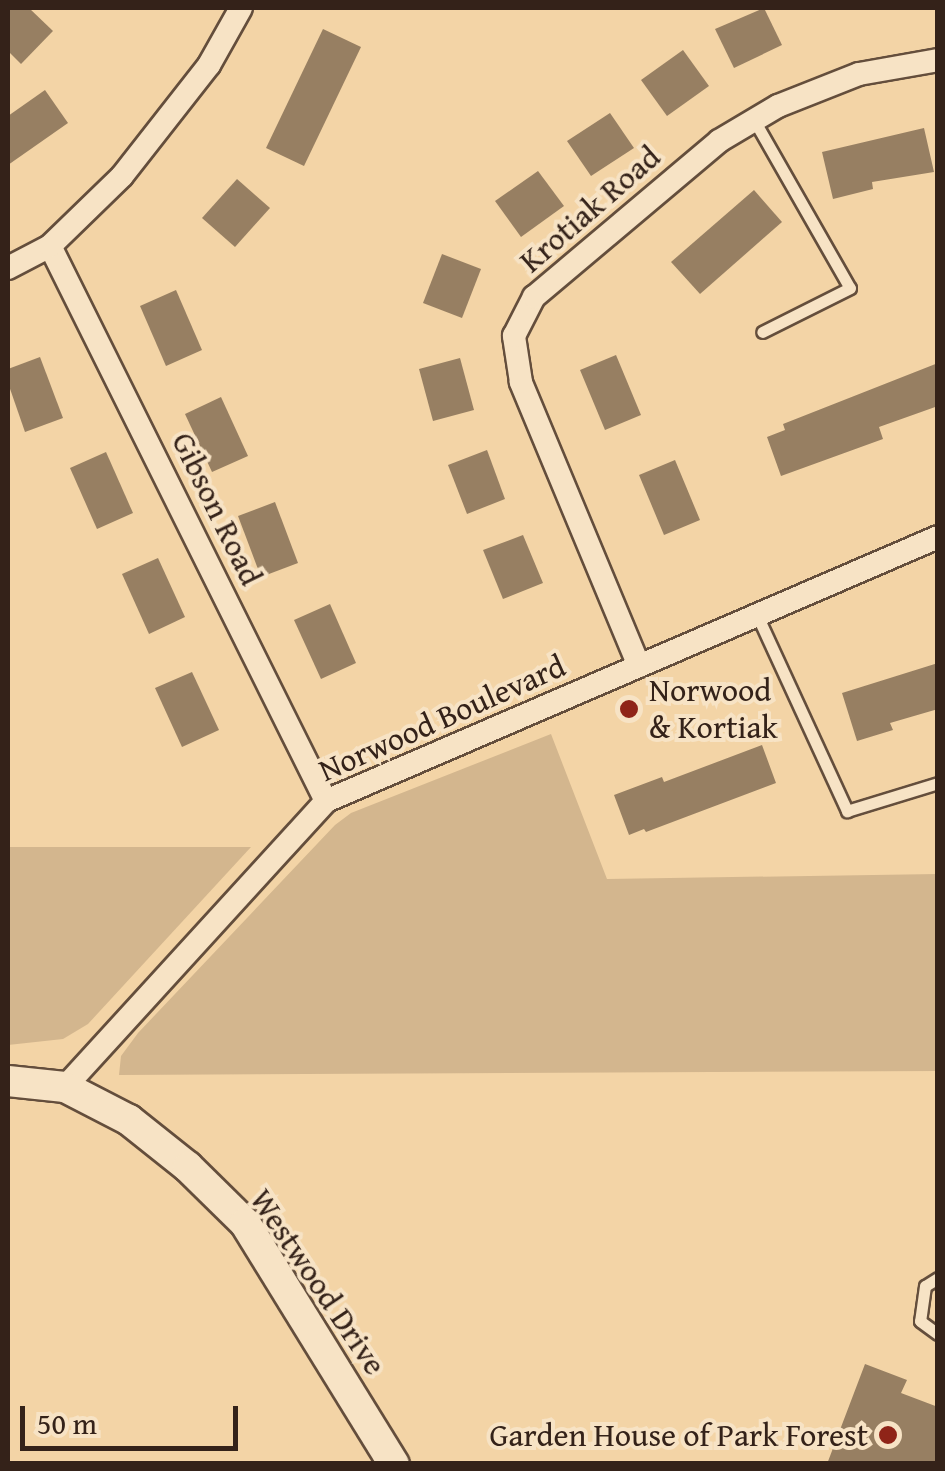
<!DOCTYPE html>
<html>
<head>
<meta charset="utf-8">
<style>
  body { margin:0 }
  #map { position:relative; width:945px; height:1471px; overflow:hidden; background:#f3d4a6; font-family:"Gentium Book Plus",serif }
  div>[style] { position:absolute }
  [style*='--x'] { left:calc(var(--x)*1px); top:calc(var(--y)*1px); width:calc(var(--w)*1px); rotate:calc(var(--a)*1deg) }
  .green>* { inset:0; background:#d3b68e }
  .building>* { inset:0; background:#977f62 }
  .roads { filter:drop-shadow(2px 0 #644e3c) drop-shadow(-2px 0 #644e3c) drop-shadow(0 2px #644e3c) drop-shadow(0 -2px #644e3c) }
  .service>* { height:11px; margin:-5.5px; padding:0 5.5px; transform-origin:5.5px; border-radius:5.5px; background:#f7e3c5 }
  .minor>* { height:22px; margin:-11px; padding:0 11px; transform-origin:11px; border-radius:11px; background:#f7e3c5 }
  .tertiary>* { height:30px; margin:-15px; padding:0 15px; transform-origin:15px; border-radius:15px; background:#f7e3c5 }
  .dots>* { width:28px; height:28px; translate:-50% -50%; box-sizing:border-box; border:5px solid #f7e3c5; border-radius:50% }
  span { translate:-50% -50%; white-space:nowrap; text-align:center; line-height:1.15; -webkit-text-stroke:8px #f7e3c5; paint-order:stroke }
  .street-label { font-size:32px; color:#342219 }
  .poi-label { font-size:32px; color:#342219 }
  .left { translate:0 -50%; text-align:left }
  .right { translate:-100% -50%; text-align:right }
  .frame { position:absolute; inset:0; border:10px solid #342219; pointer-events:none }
  .scale { position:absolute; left:20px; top:1406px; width:218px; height:45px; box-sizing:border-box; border:5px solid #342219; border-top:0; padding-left:12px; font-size:30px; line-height:35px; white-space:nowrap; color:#342219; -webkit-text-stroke:8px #f7e3c5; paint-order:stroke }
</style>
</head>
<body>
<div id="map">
  <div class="green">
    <div style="clip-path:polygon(551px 734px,607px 879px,937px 874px,937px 1071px,119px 1075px,121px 1056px,138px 1033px,335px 825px,351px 813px)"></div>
    <div style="clip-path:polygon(8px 847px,251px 847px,88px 1024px,63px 1039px,8px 1045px)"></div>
  </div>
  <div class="building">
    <div style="clip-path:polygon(8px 8px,29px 8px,53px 31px,21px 64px,8px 51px)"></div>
    <div style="clip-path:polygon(764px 8px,782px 45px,734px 68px,715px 29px)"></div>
    <div style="clip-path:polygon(323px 29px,361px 47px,304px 166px,266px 148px)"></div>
    <div style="clip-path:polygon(683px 50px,709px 86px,667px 116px,641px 80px)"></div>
    <div style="clip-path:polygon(45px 90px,68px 123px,8px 165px,8px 116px)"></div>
    <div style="clip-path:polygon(610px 113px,634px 148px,591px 176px,567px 141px)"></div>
    <div style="clip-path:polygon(924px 128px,934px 172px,872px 182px,873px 189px,833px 199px,822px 152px)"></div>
    <div style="clip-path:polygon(538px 171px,564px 206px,521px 237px,495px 201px)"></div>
    <div style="clip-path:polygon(237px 179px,270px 208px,235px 247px,202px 218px)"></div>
    <div style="clip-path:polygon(754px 190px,782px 222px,700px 294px,671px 262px)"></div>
    <div style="clip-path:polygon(442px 254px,481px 269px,462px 318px,423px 303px)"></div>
    <div style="clip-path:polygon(176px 290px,202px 350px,166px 366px,140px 306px)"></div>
    <div style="clip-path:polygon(616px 355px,641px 415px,605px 430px,580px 370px)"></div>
    <div style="clip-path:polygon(40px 357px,63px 418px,25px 432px,8px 383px,8px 369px)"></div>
    <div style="clip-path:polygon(460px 358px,474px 410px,433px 421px,419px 369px)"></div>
    <div style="clip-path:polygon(938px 363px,938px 406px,879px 427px,883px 439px,781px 476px,767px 437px,785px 430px,783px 424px)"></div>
    <div style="clip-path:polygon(221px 397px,248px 456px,212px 472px,185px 414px)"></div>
    <div style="clip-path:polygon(487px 450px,505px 499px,467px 514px,448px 465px)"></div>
    <div style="clip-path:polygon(106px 452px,133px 513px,97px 529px,70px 468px)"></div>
    <div style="clip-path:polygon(675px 460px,700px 520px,664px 535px,639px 475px)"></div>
    <div style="clip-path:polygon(275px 502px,298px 563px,261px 577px,238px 516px)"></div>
    <div style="clip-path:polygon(523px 535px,543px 583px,503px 599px,483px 550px)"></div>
    <div style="clip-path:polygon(158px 558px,185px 617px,149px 634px,122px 574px)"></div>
    <div style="clip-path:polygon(330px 604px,356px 663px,321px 679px,294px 620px)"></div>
    <div style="clip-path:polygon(938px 663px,938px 709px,890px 723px,893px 730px,857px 741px,842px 693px)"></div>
    <div style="clip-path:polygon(192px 672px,219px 730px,182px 747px,155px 688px)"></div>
    <div style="clip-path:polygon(762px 745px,776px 783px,646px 832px,644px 829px,629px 835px,614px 795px,662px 777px,664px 782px)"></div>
    <div style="clip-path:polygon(865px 1364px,907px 1380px,901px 1393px,938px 1407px,938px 1464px,827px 1464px)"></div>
  </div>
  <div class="roads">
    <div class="service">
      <div style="--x:754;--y:120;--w:193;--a:60.3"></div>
      <div style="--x:850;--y:288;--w:98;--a:153.4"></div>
      <div style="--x:757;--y:615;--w:216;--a:65.3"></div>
      <div style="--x:847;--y:811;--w:95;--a:-17.1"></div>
      <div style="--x:938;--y:1278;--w:15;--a:148"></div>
      <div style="--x:925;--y:1286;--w:35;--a:98"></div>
      <div style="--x:920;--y:1321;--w:22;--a:36"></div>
    </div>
    <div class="minor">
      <div style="--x:50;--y:246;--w:620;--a:63.56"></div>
      <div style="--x:8;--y:268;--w:47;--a:-27.6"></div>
      <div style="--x:50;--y:246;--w:100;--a:-44.2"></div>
      <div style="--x:122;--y:176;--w:141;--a:-51.9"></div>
      <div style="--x:209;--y:65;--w:65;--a:-60.7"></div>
      <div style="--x:639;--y:666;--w:308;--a:-112.6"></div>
      <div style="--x:521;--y:382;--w:47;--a:-98.7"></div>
      <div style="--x:514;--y:336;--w:44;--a:-62.9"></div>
      <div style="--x:534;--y:297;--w:242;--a:-40.1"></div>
      <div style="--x:719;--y:141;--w:69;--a:-30.7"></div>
      <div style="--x:778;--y:106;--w:87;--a:-21.6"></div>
      <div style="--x:859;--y:74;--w:80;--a:-10"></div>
      <div style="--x:65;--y:1087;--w:387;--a:-47.6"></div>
      <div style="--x:326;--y:801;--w:667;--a:-23.33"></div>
    </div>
    <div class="tertiary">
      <div style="--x:8;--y:1081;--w:57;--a:6"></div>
      <div style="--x:65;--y:1087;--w:72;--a:27.3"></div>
      <div style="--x:129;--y:1120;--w:75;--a:38.5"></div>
      <div style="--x:188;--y:1167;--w:80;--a:44.5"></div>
      <div style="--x:245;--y:1223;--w:283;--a:58.3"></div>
    </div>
  </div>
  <div class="dots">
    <div style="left:629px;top:709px;background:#8f2418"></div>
    <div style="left:888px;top:1435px;background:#8f2418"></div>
  </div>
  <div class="street-label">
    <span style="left:590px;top:209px;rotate:-41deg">Krotiak Road</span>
    <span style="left:217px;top:509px;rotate:64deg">Gibson Road</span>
    <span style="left:442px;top:718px;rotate:-24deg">Norwood Boulevard</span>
    <span style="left:318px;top:1282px;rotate:56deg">Westwood Drive</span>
  </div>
  <div class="poi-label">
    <span class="left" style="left:649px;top:709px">Norwood<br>&amp; Kortiak</span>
    <span class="right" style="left:868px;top:1435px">Garden House of Park Forest</span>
  </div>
  <div class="frame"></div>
  <div class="scale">50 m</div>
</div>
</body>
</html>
